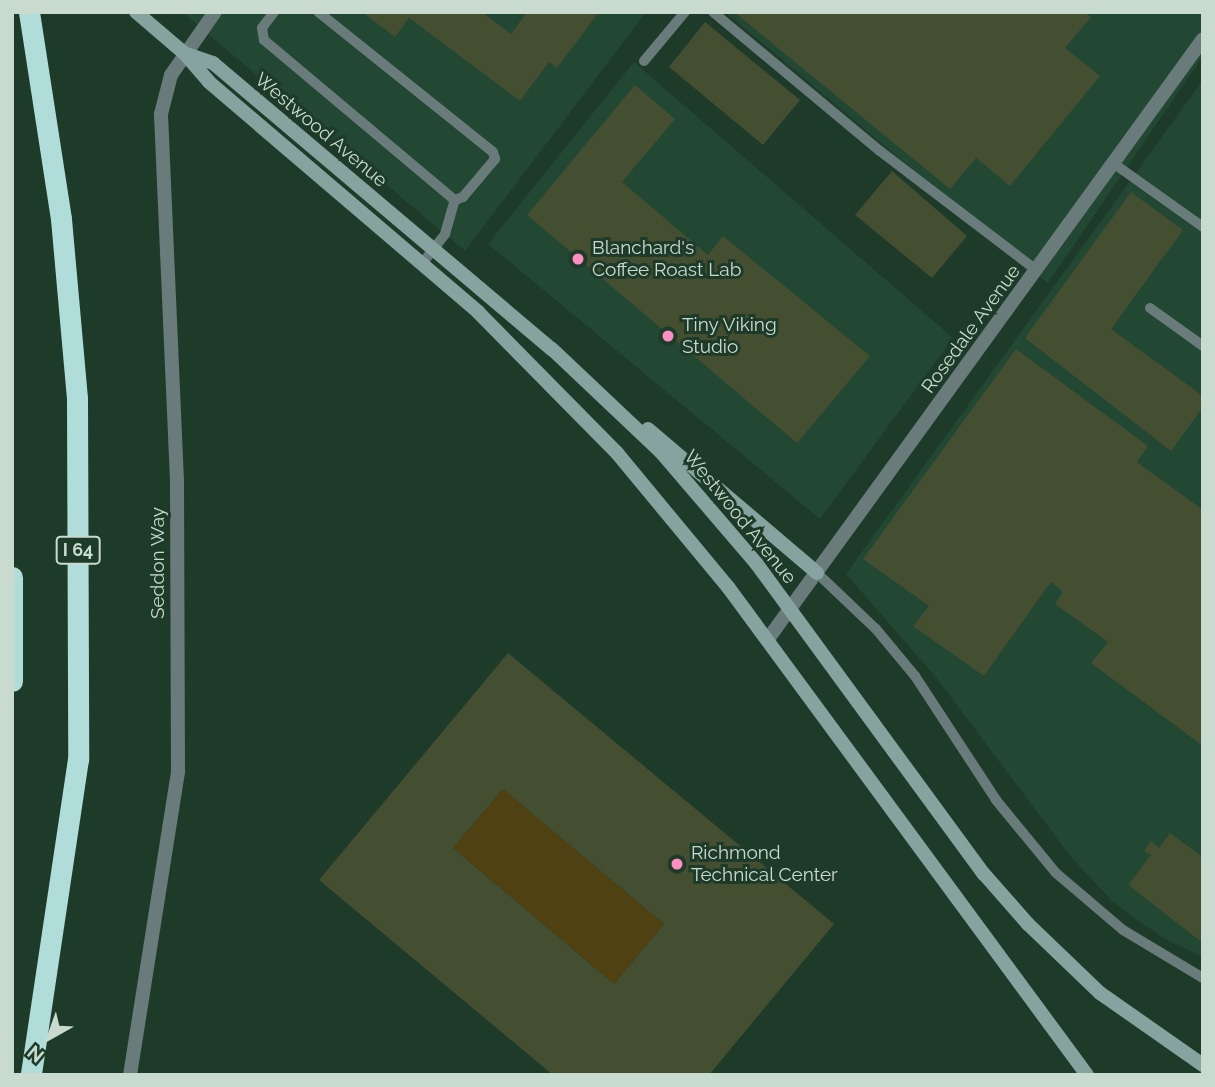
<!DOCTYPE html>
<html>
<head>
<meta charset="utf-8">
<style>
  body { margin:0 }
  #map { position:relative; width:1215px; height:1087px; overflow:hidden; background:#1e3b2a; font-family:Raleway,sans-serif }
  div>[style] { position:absolute }
  [style*='--x'] { left:calc(var(--x)*1px); top:calc(var(--y)*1px); width:calc(var(--w)*1px); rotate:calc(var(--a)*1deg) }
  .built>* { inset:0; background:#224732 }
  .green>* { inset:0; background:#504113 }
  .building>* { inset:0; background:#444e31 }
  .lane>* { height:10px; margin:-5px; padding:0 5px; transform-origin:5px; border-radius:5px; background:#697b7a }
  .street>* { height:14px; margin:-7px; padding:0 7px; transform-origin:7px; border-radius:7px; background:#697b7a }
  .secondary>* { height:14px; margin:-7px; padding:0 7px; transform-origin:7px; border-radius:7px; background:#86a3a0 }
  .highway>* { height:21px; margin:-10.5px; padding:0 10.5px; transform-origin:10.5px; border-radius:10.5px; background:#b0ddda }
  .dots>* { width:19px; height:19px; translate:-50% -50%; box-sizing:border-box; border:4px solid #1e3b2a; border-radius:50% }
  span { translate:-50% -50%; white-space:nowrap; text-align:center; line-height:1.15; -webkit-text-stroke:6px #1e3b2a; paint-order:stroke }
  .shield-label span { padding:2px 5px; background:#1e3b2a; border:2px solid; border-radius:5px; -webkit-text-stroke-width:0 }
  .shield-label { font-size:18px; color:#c9dace; font-weight:700 }
  .street-label { font-size:19px; color:#c9dace }
  .poi-label { font-size:19px; color:#c9dace }
  .left { translate:0 -50%; text-align:left }
  .frame { position:absolute; inset:0; border:14px solid #c9dace; pointer-events:none }
  .north { position:absolute; left:14px; top:1003px; width:70px; height:70px; -webkit-text-stroke:5px #1e3b2a; paint-order:stroke; rotate:220deg; font-size:19px; font-weight:700; line-height:28px; text-align:center; color:#c9dace }
  .north::after { content:''; display:block; margin:auto; width:24px; height:32px; background:#c9dace; clip-path:polygon(50% 0,100% 100%,50% 72%,0 100%) }
</style>
</head>
<body>
<div id="map">
  <div class="built">
    <div style="clip-path:polygon(182px 12px,646px 12px,465px 251px)"></div>
    <div style="clip-path:polygon(725px 12px,1203px 12px,1203px 56px,1048px 283px)"></div>
    <div style="clip-path:polygon(634px 62px,953px 338px,820px 519px,488px 244px)"></div>
    <div style="clip-path:polygon(1203px 80px,1203px 957px,1163px 938px,1113px 902px,1071px 857px,935px 676px,846px 574px)"></div>
  </div>
  <div class="green">
    <div style="clip-path:polygon(503px 789px,664px 924px,614px 984px,453px 848px)"></div>
  </div>
  <div class="building">
    <div style="clip-path:polygon(362px 12px,482px 12px,511px 34px,527px 12px,599px 12px,557px 68px,549px 62px,520px 101px,409px 18px,395px 37px)"></div>
    <div style="clip-path:polygon(734px 12px,1085px 12px,1091px 17px,1065px 48px,1100px 76px,1010px 186px,976px 158px,950px 189px)"></div>
    <div style="clip-path:polygon(705px 22px,800px 100px,763px 145px,669px 67px)"></div>
    <div style="clip-path:polygon(635px 85px,675px 119px,622px 182px,708px 255px,723px 236px,870px 356px,797px 443px,527px 215px)"></div>
    <div style="clip-path:polygon(892px 171px,967px 236px,932px 278px,855px 215px)"></div>
    <div style="clip-path:polygon(1131px 192px,1183px 230px,1111px 329px,1203px 396px,1203px 407px,1171px 451px,1025px 338px)"></div>
    <div style="clip-path:polygon(1016px 349px,1148px 446px,1137px 462px,1203px 510px,1203px 746px,1091px 663px,1108px 642px,1055px 604px,1063px 592px,1051px 582px,984px 676px,913px 626px,929px 606px,863px 559px)"></div>
    <div style="clip-path:polygon(evenodd,508px 653px,834px 924px,709px 1075px,553px 1075px,319px 880px,508px 653px,503px 789px,664px 924px,614px 984px,453px 848px,503px 789px)"></div>
    <div style="clip-path:polygon(1170px 833px,1203px 857px,1203px 943px,1128px 885px,1151px 855px,1144px 851px,1151px 841px,1159px 848px)"></div>
  </div>
  <div class="lane">
    <div style="--x:274;--y:12;--w:20;--a:127"></div>
    <div style="--x:262;--y:28;--w:12;--a:81"></div>
    <div style="--x:264;--y:40;--w:249;--a:40"></div>
    <div style="--x:455;--y:200;--w:9;--a:-21"></div>
    <div style="--x:463;--y:197;--w:50;--a:-49.9"></div>
    <div style="--x:495;--y:159;--w:7;--a:-106"></div>
    <div style="--x:493;--y:152;--w:224;--a:-141.3"></div>
    <div style="--x:713;--y:12;--w:217;--a:39.8"></div>
    <div style="--x:880;--y:151;--w:196;--a:37.3"></div>
    <div style="--x:644;--y:61;--w:64;--a:-50.1"></div>
    <div style="--x:1113;--y:163;--w:110;--a:35.4"></div>
    <div style="--x:421;--y:265;--w:39;--a:-52"></div>
    <div style="--x:445;--y:234;--w:35;--a:-74"></div>
    <div style="--x:1150;--y:308;--w:65;--a:35.6"></div>
    <div style="--x:817;--y:573;--w:81;--a:43.5"></div>
    <div style="--x:876;--y:629;--w:61;--a:50.3"></div>
    <div style="--x:915;--y:676;--w:148;--a:56.8"></div>
    <div style="--x:996;--y:800;--w:94;--a:50.6"></div>
    <div style="--x:1056;--y:873;--w:88;--a:40.4"></div>
    <div style="--x:1123;--y:930;--w:93;--a:31"></div>
  </div>
  <div class="street">
    <div style="--x:768;--y:639;--w:741;--a:-54.06"></div>
    <div style="--x:130;--y:1075;--w:308;--a:-81"></div>
    <div style="--x:178;--y:771;--w:290;--a:-90.2"></div>
    <div style="--x:177;--y:481;--w:367;--a:-92.5"></div>
    <div style="--x:161;--y:114;--w:40;--a:-75.6"></div>
    <div style="--x:171;--y:75;--w:77;--a:-55.1"></div>
  </div>
  <div class="secondary">
    <div style="--x:136;--y:12;--w:63;--a:40.5"></div>
    <div style="--x:184;--y:53;--w:38;--a:49"></div>
    <div style="--x:209;--y:82;--w:354;--a:40.5"></div>
    <div style="--x:478;--y:312;--w:198;--a:45.4"></div>
    <div style="--x:617;--y:453;--w:174;--a:50.4"></div>
    <div style="--x:728;--y:587;--w:606;--a:53.66"></div>
    <div style="--x:184;--y:53;--w:31;--a:19"></div>
    <div style="--x:213;--y:63;--w:444;--a:40.2"></div>
    <div style="--x:552;--y:349;--w:149;--a:43.4"></div>
    <div style="--x:660;--y:451;--w:148;--a:49.4"></div>
    <div style="--x:756;--y:563;--w:386;--a:53.8"></div>
    <div style="--x:984;--y:874;--w:67;--a:48.7"></div>
    <div style="--x:1028;--y:924;--w:100;--a:43.8"></div>
    <div style="--x:1100;--y:993;--w:126;--a:35"></div>
    <div style="--x:648;--y:429;--w:222;--a:40.4"></div>
  </div>
  <div class="highway">
    <div style="--x:29;--y:12;--w:209;--a:81.2"></div>
    <div style="--x:61;--y:219;--w:180;--a:84.9"></div>
    <div style="--x:77;--y:398;--w:361;--a:89.8"></div>
    <div style="--x:78;--y:759;--w:319;--a:98.5"></div>
    <div style="--x:12;--y:577;--w:104;--a:90"></div>
  </div>
  <div class="dots">
    <div style="left:578px;top:259px;background:#fc8fc2"></div>
    <div style="left:668px;top:336px;background:#fc8fc2"></div>
    <div style="left:677px;top:864px;background:#fc8fc2"></div>
  </div>
  <div class="shield-label">
    <span style="left:78px;top:550px">I 64</span>
  </div>
  <div class="street-label">
    <span style="left:321px;top:130px;rotate:40deg">Westwood Avenue</span>
    <span style="left:971px;top:329px;rotate:-54deg">Rosedale Avenue</span>
    <span style="left:740px;top:517px;rotate:51deg">Westwood Avenue</span>
    <span style="left:158px;top:563px;rotate:-90deg">Seddon Way</span>
  </div>
  <div class="poi-label">
    <span class="left" style="left:592px;top:259px">Blanchard's<br>Coffee Roast Lab</span>
    <span class="left" style="left:682px;top:336px">Tiny Viking<br>Studio</span>
    <span class="left" style="left:691px;top:864px">Richmond<br>Technical Center</span>
  </div>
  <div class="frame"></div>
  <div class="north">N</div>
</div>
</body>
</html>
